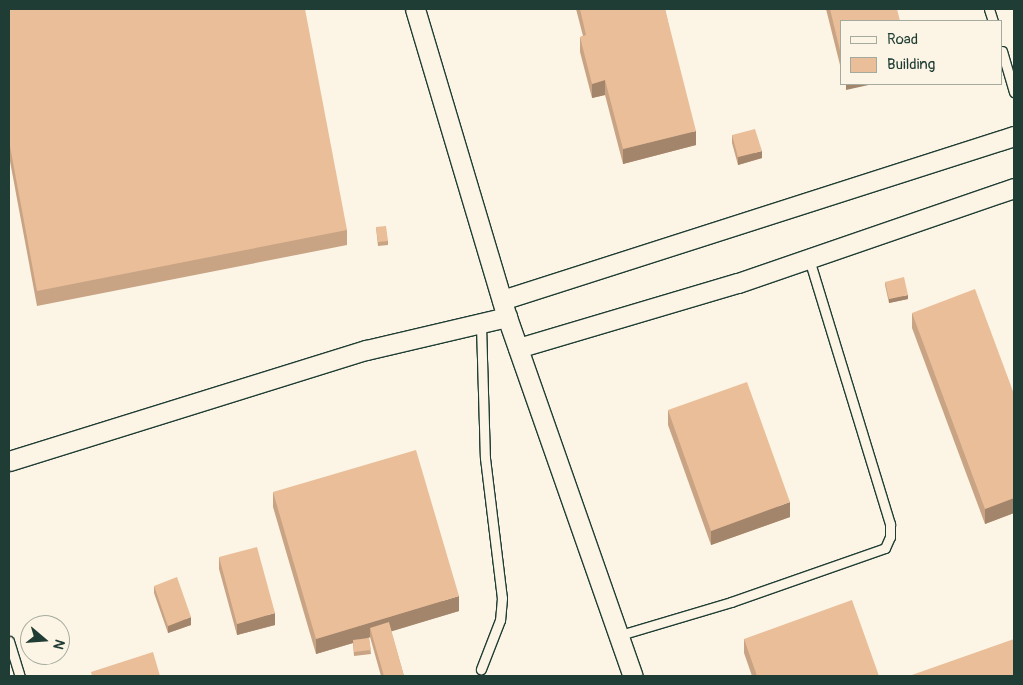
<!DOCTYPE html>
<html>
<head>
<meta charset="utf-8">
<style>
  body { margin:0 }
  #map { position:relative; width:1023px; height:685px; overflow:hidden; background:#fcf5e5; font-family:Pangolin,sans-serif }
  div>[style] { position:absolute }
  [style*='--x'] { left:calc(var(--x)*1px); top:calc(var(--y)*1px); width:calc(var(--w)*1px); rotate:calc(var(--a)*1deg) }
  .roads { filter:drop-shadow(1px 0 #1f3d34) drop-shadow(-1px 0 #1f3d34) drop-shadow(0 1px #1f3d34) drop-shadow(0 -1px #1f3d34) }
  .lane>* { height:9px; margin:-4.5px; padding:0 4.5px; transform-origin:4.5px; border-radius:4.5px; background:#fcf5e5 }
  .street>* { height:19px; margin:-9.5px; padding:0 9.5px; transform-origin:9.5px; border-radius:9.5px; background:#fcf5e5 }
  .wall>* { inset:0; background:#c8a384 }
  .shaded-wall>* { inset:0; background:#a3856b }
  .building>* { inset:0; background:#e9be99 }
  span { translate:-50% -50%; white-space:nowrap; text-align:center; line-height:1.15; -webkit-text-stroke:5px #fcf5e5; paint-order:stroke }
  .frame { position:absolute; inset:0; border:10px solid #1f3d34; pointer-events:none }
  .legend { position:absolute; left:840px; top:20px; width:162px; height:65px; box-sizing:border-box; background:#fcf5e5; border:1px solid #a4ab9e; margin:0; padding:6px 9px; list-style:none; font-size:15px; color:#1f3d34 }
  .legend li { display:flex; align-items:center; gap:10px; height:25px }
  .legend b { width:25px; border:1px solid #a4ab9e }
  .north { position:absolute; left:20px; top:615px; width:50px; height:50px; box-sizing:border-box; background:#fcf5e5; border:1px solid #a4ab9e; border-radius:50%; rotate:108deg; font-size:14px; font-weight:700; line-height:20px; text-align:center; color:#1f3d34 }
  .north::after { content:''; display:block; margin:auto; width:18px; height:22px; background:#1f3d34; clip-path:polygon(50% 0,100% 100%,50% 72%,0 100%) }
</style>
</head>
<body>
<div id="map">
  <div class="roads">
    <div class="lane">
      <div style="--x:989;--y:9;--w:13;--a:72"></div>
      <div style="--x:1002;--y:51;--w:43;--a:73.7"></div>
      <div style="--x:481;--y:325;--w:133;--a:88.3"></div>
      <div style="--x:485;--y:458;--w:141;--a:83.1"></div>
      <div style="--x:502;--y:598;--w:22;--a:95"></div>
      <div style="--x:500;--y:620;--w:53;--a:111.2"></div>
      <div style="--x:617;--y:636;--w:119;--a:-16.6"></div>
      <div style="--x:731;--y:602;--w:163;--a:-19.3"></div>
      <div style="--x:885;--y:548;--w:12;--a:-66"></div>
      <div style="--x:890;--y:537;--w:13;--a:-90"></div>
      <div style="--x:890;--y:524;--w:277;--a:-107"></div>
      <div style="--x:9;--y:641;--w:37;--a:73"></div>
    </div>
    <div class="street">
      <div style="--x:415;--y:9;--w:321;--a:73.4"></div>
      <div style="--x:507;--y:317;--w:380;--a:70.7"></div>
      <div style="--x:502;--y:300;--w:538;--a:-17.76"></div>
      <div style="--x:518;--y:348;--w:229;--a:-16.5"></div>
      <div style="--x:738;--y:283;--w:292;--a:-19"></div>
      <div style="--x:9;--y:461;--w:374;--a:-17.3"></div>
      <div style="--x:366;--y:350;--w:145;--a:-13.2"></div>
    </div>
  </div>
  <div class="wall">
    <div style="clip-path:polygon(9px 9px,347px 230px,347px 245px,37px 306px,9px 156px)"></div>
    <div style="clip-path:polygon(576px 9px,665px 9px,696px 145px,623px 164px,605px 95px,592px 98px,580px 52px,580px 37px,583px 36px)"></div>
    <div style="clip-path:polygon(826px 9px,897px 9px,842px 21px,842px 73px)"></div>
    <div style="clip-path:polygon(732px 135px,762px 158px,738px 165px,732px 143px)"></div>
    <div style="clip-path:polygon(376px 227px,388px 241px,388px 245px,378px 246px)"></div>
    <div style="clip-path:polygon(885px 282px,908px 299px,889px 303px,885px 285px)"></div>
    <div style="clip-path:polygon(912px 313px,1014px 394px,1014px 513px,985px 524px,912px 328px)"></div>
    <div style="clip-path:polygon(668px 410px,790px 517px,711px 545px,668px 425px)"></div>
    <div style="clip-path:polygon(273px 492px,459px 611px,391px 631px,404px 676px,381px 676px,370px 637px,369px 638px,371px 654px,354px 656px,353px 643px,316px 654px,273px 507px)"></div>
    <div style="clip-path:polygon(219px 557px,275px 625px,237px 635px,219px 569px)"></div>
    <div style="clip-path:polygon(154px 586px,191px 625px,168px 633px,154px 593px)"></div>
    <div style="clip-path:polygon(744px 639px,879px 676px,752px 676px,744px 653px)"></div>
  </div>
  <div class="shaded-wall">
    <div style="clip-path:polygon(605px 80px,605px 95px,592px 98px,592px 84px)"></div>
    <div style="clip-path:polygon(846px 84px,873px 84px,846px 90px)"></div>
    <div style="clip-path:polygon(696px 131px,696px 145px,623px 164px,623px 149px)"></div>
    <div style="clip-path:polygon(762px 151px,762px 158px,738px 165px,738px 157px)"></div>
    <div style="clip-path:polygon(908px 295px,908px 299px,889px 303px,889px 299px)"></div>
    <div style="clip-path:polygon(1014px 498px,1014px 513px,985px 524px,985px 509px)"></div>
    <div style="clip-path:polygon(790px 502px,790px 517px,711px 545px,711px 531px)"></div>
    <div style="clip-path:polygon(459px 596px,459px 611px,373px 637px,370px 628px,370px 637px,353px 643px,353px 640px,353px 643px,316px 654px,316px 639px)"></div>
    <div style="clip-path:polygon(275px 613px,275px 625px,237px 635px,237px 624px)"></div>
    <div style="clip-path:polygon(191px 617px,191px 625px,168px 633px,168px 626px)"></div>
  </div>
  <div class="building">
    <div style="clip-path:polygon(9px 9px,305px 9px,347px 230px,37px 291px,9px 141px)"></div>
    <div style="clip-path:polygon(580px 9px,665px 9px,696px 131px,623px 149px,605px 80px,592px 84px,580px 37px,586px 35px)"></div>
    <div style="clip-path:polygon(830px 9px,897px 9px,900px 21px,842px 21px,842px 59px)"></div>
    <div style="clip-path:polygon(755px 129px,762px 151px,738px 157px,732px 135px)"></div>
    <div style="clip-path:polygon(386px 226px,388px 241px,378px 242px,376px 227px)"></div>
    <div style="clip-path:polygon(904px 277px,908px 295px,889px 299px,885px 282px)"></div>
    <div style="clip-path:polygon(975px 289px,1014px 394px,1014px 498px,985px 509px,912px 313px)"></div>
    <div style="clip-path:polygon(747px 382px,790px 502px,711px 531px,668px 410px)"></div>
    <div style="clip-path:polygon(416px 450px,459px 596px,316px 639px,273px 492px)"></div>
    <div style="clip-path:polygon(257px 547px,275px 613px,237px 624px,219px 557px)"></div>
    <div style="clip-path:polygon(177px 577px,191px 617px,168px 626px,154px 586px)"></div>
    <div style="clip-path:polygon(852px 600px,879px 676px,757px 676px,744px 639px)"></div>
    <div style="clip-path:polygon(389px 622px,404px 676px,384px 676px,370px 628px)"></div>
    <div style="clip-path:polygon(369px 638px,371px 650px,354px 652px,353px 640px)"></div>
    <div style="clip-path:polygon(1014px 639px,1014px 676px,909px 676px)"></div>
    <div style="clip-path:polygon(153px 652px,160px 676px,92px 676px,91px 672px)"></div>
  </div>
  <div class="frame"></div>
  <ul class="legend">
  <li><b style="height:6px;background:#fcf5e5"></b>Road</li>
  <li><b style="height:14px;background:#e9be99"></b>Building</li>
  </ul>
  <div class="north">N</div>
</div>
</body>
</html>
